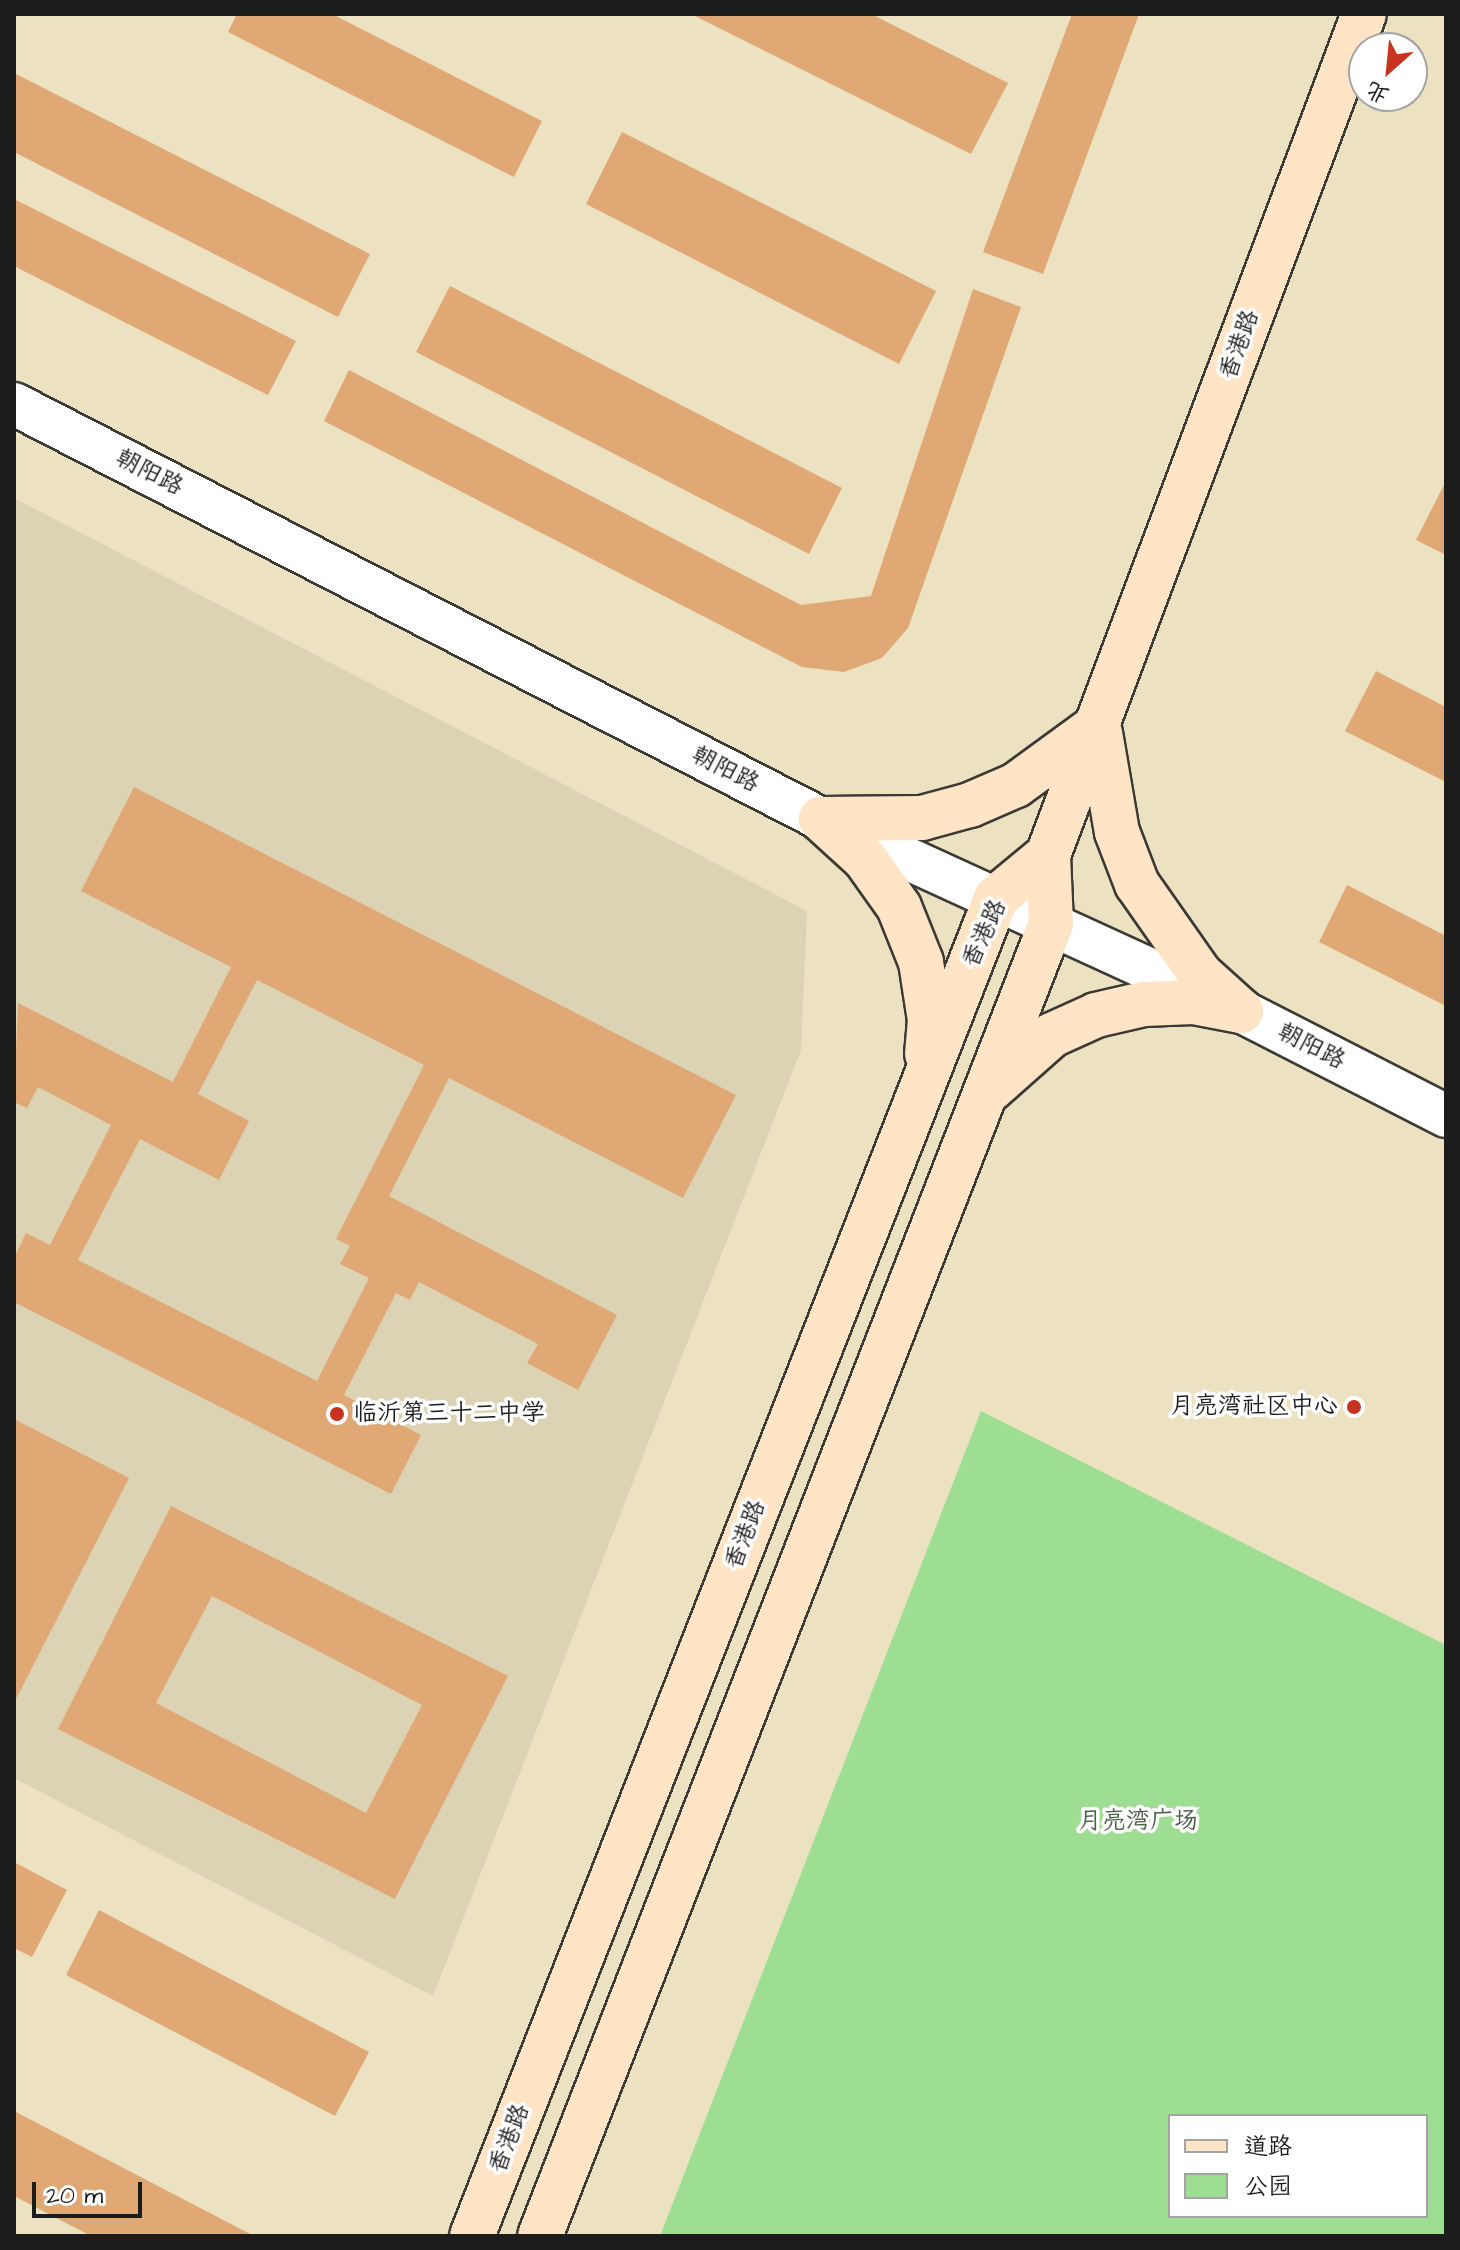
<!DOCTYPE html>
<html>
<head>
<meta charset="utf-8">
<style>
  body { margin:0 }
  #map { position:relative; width:1460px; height:2250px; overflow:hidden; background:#ece2c2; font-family:"Architects Daughter","LXGW WenKai TC",sans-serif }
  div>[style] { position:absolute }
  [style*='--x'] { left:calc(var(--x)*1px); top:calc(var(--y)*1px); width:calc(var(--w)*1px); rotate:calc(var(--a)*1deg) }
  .built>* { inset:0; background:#dbd3b4 }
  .green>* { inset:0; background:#9ede93 }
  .building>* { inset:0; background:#dfa874 }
  .roads { filter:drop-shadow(2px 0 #3b3a35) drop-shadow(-2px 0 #3b3a35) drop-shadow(0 2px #3b3a35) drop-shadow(0 -2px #3b3a35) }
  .tertiary>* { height:42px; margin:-21px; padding:0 21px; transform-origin:21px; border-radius:21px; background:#fff }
  .secondary>* { height:44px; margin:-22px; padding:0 22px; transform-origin:22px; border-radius:22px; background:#ffe4c6 }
  .dots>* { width:22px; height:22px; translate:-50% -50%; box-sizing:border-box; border:4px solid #fff; border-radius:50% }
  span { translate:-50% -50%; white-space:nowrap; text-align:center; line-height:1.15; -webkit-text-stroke:7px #fff; paint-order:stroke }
  .street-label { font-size:24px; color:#1c1c1c }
  .poi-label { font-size:24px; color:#1c1c1c }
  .right { translate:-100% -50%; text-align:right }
  .left { translate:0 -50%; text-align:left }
  .park-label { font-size:24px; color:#4a6046 }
  .frame { position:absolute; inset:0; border:16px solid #1c1c1c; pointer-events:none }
  .legend { position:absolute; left:1168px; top:2114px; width:260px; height:104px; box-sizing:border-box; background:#fff; border:2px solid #a4a4a4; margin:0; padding:10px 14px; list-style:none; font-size:24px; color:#1c1c1c }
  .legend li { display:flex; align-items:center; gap:16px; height:40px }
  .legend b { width:40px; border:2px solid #a4a4a4 }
  .north { position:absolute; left:1348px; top:32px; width:80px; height:80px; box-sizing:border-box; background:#fff; border:2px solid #a4a4a4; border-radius:50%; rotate:207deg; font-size:22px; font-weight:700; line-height:32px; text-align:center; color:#1c1c1c }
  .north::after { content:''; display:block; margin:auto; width:28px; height:36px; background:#c8321e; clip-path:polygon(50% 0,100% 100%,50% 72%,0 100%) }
  .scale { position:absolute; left:32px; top:2182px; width:110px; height:36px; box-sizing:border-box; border:4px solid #1c1c1c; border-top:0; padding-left:10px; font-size:24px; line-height:28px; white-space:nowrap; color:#1c1c1c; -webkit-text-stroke:6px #fff; paint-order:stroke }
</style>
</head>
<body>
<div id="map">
  <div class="built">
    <div style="clip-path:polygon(14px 498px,807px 911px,801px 1050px,433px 1996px,14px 1778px)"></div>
  </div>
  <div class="green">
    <div style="clip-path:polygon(evenodd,981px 1411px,1446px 1645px,1446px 2236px,660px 2236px,981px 1411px,1170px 2116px,1426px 2116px,1426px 2216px,1170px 2216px,1170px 2116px)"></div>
  </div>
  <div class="building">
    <div style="clip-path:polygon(237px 14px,332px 14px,542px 121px,514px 177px,228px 32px)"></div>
    <div style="clip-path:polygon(691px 14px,871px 14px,1008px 83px,971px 154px)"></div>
    <div style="clip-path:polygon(1072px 14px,1139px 14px,1043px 274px,983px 252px)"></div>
    <div style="clip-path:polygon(14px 73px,370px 254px,338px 317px,14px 152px)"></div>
    <div style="clip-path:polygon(622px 132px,936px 291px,899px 364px,586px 204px)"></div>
    <div style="clip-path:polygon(14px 199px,296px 341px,268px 395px,14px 266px)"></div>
    <div style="clip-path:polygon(450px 286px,842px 488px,809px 554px,416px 352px)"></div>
    <div style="clip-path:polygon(973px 289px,1021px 307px,908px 628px,882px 658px,844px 672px,802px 667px,324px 421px,349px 370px,801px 605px,871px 596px)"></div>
    <div style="clip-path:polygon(1446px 481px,1446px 555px,1416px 540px)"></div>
    <div style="clip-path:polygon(1376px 671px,1446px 707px,1446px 782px,1345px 731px)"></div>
    <div style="clip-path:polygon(evenodd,134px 787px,736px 1095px,683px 1198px,449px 1078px,389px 1196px,617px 1315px,578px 1390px,527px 1363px,538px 1344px,419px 1282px,410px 1300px,396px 1293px,344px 1395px,421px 1435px,391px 1494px,14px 1302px,14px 1258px,26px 1233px,50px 1245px,111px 1125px,38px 1087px,27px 1108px,14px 1102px,18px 1003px,173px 1082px,231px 967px,81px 891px,134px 787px,257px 980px,424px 1065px,336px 1239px,350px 1246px,340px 1264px,369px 1278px,317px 1381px,78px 1260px,140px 1139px,219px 1180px,249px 1121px,198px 1094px,257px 980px)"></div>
    <div style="clip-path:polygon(1347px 885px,1446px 936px,1446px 1006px,1319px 942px)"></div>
    <div style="clip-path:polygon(14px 1419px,129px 1478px,14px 1703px)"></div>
    <div style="clip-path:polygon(evenodd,171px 1506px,508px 1676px,395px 1899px,58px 1729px,171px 1506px,212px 1596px,422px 1705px,366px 1813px,156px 1703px,212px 1596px)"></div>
    <div style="clip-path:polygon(14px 1862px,67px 1890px,32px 1957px,14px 1948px)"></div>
    <div style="clip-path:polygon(99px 1910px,369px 2052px,335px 2116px,66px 1975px)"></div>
    <div style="clip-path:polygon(14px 2111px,254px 2236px,91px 2236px,14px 2196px)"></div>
  </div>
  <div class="roads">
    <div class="tertiary">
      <div style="--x:14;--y:404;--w:907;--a:27.21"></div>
      <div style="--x:821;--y:819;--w:462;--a:24.6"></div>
      <div style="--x:1241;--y:1011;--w:230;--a:27.1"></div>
    </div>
    <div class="secondary">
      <div style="--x:1100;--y:733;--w:100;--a:80.3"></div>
      <div style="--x:1117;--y:832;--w:56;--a:69"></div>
      <div style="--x:1137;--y:884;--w:110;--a:55"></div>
      <div style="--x:1200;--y:974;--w:55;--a:42.1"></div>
      <div style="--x:821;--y:819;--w:101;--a:-0.6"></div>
      <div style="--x:922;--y:818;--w:50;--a:-15.2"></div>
      <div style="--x:970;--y:805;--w:50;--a:-23.5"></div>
      <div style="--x:1016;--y:785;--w:100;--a:-36.1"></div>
      <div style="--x:821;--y:819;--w:59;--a:42.3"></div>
      <div style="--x:865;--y:859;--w:59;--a:54.7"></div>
      <div style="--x:899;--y:907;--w:59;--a:68.2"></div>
      <div style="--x:921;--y:962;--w:59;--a:81.2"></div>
      <div style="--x:930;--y:1020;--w:34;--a:95"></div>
      <div style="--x:991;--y:1089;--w:81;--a:-41.5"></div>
      <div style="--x:1052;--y:1035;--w:48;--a:-24.4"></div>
      <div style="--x:1096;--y:1015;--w:49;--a:-12.9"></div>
      <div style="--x:1144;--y:1004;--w:49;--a:-2.3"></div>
      <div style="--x:1193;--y:1002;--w:49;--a:10.6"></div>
      <div style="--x:472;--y:2236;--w:1437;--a:-68.61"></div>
      <div style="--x:996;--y:898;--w:67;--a:-39.6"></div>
      <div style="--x:540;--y:2236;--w:1408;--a:-68.72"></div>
      <div style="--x:1051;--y:924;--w:69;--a:-92.5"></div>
      <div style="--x:1048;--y:855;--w:898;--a:-69.41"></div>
    </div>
  </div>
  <div class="dots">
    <div style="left:1354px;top:1407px;background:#c8321e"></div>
    <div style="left:337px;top:1414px;background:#c8321e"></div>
  </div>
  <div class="street-label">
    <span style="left:1240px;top:345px;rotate:-70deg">香港路</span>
    <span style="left:149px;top:473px;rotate:27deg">朝阳路</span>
    <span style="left:725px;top:770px;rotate:27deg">朝阳路</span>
    <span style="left:985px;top:934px;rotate:-65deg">香港路</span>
    <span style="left:1311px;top:1047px;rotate:27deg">朝阳路</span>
    <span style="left:746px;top:1535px;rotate:-69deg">香港路</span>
    <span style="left:510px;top:2139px;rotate:-69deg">香港路</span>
  </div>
  <div class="poi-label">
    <span class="right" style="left:1338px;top:1407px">月亮湾社区中心</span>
    <span class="left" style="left:353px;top:1414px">临沂第三十二中学</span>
  </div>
  <div class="park-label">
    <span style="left:1138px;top:1822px">月亮湾广场</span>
  </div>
  <div class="frame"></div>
  <ul class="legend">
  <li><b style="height:10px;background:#ffe4c6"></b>道路</li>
  <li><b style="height:22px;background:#9ede93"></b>公园</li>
  </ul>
  <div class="north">北</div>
  <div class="scale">20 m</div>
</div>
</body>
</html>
